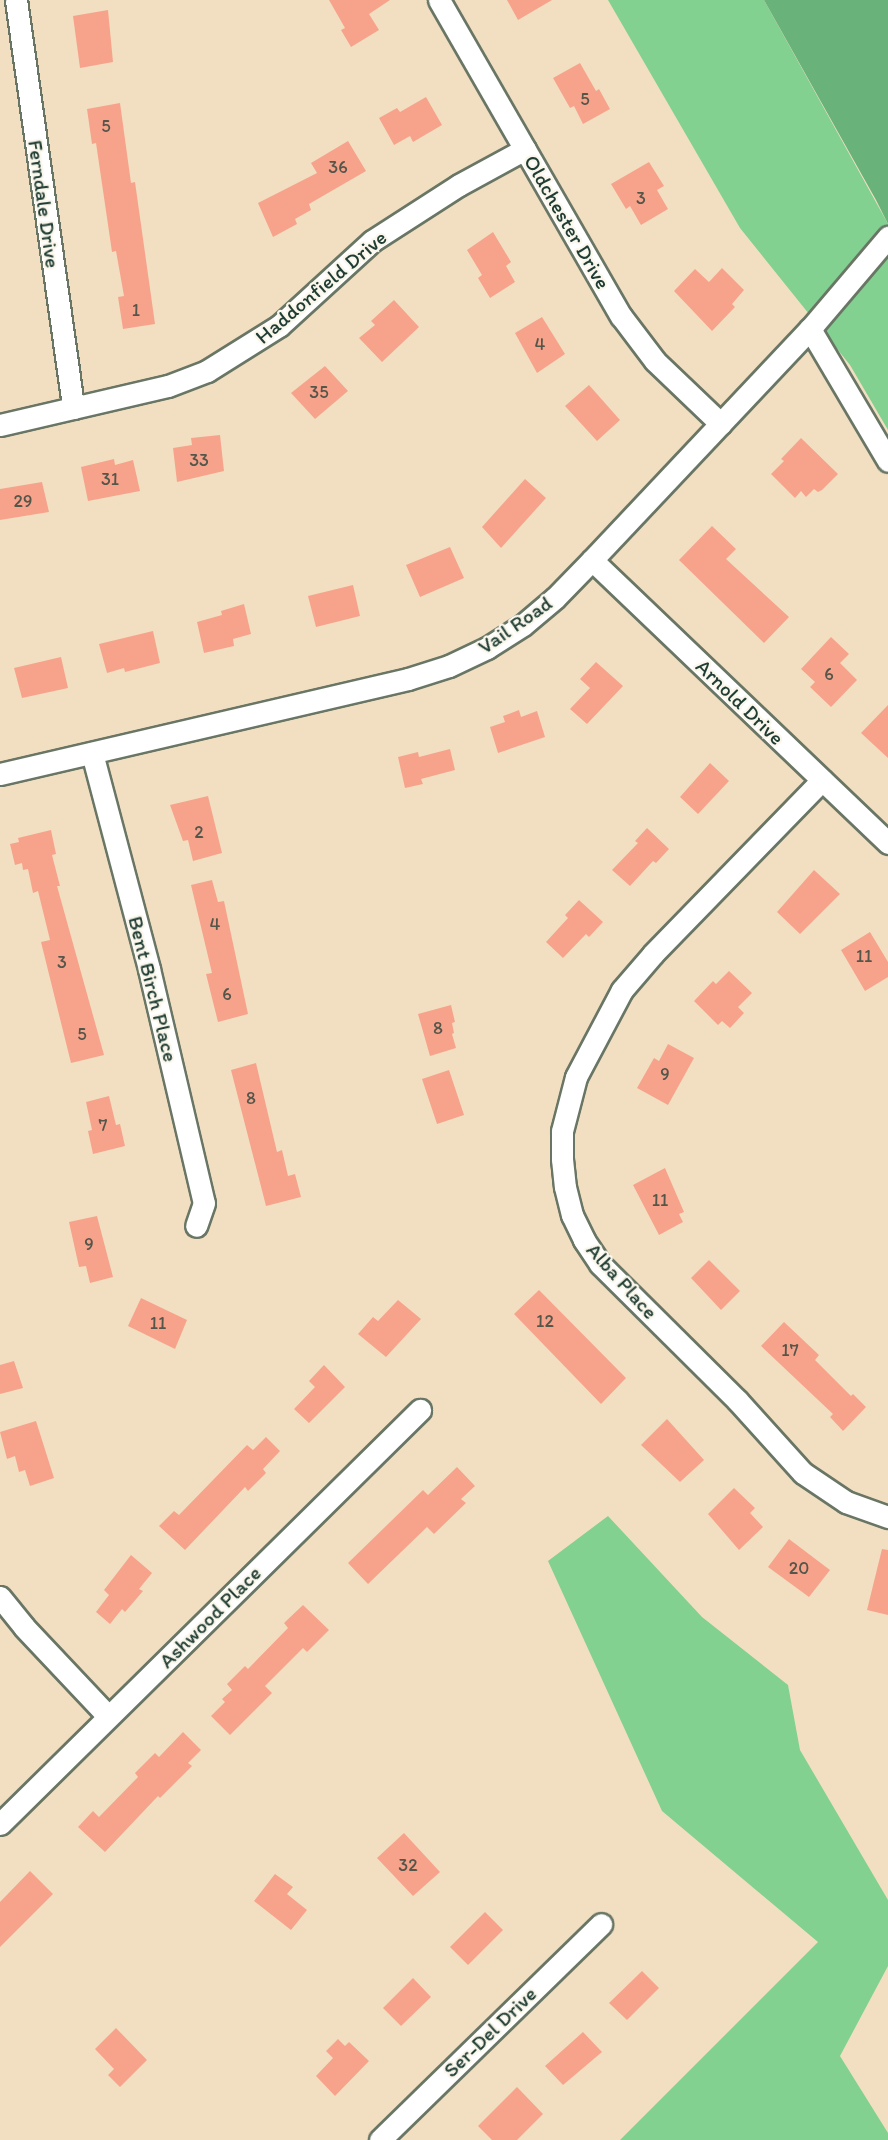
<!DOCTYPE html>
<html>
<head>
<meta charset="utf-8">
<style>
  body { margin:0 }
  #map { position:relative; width:888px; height:2140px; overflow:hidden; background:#f2dfc1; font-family:Itim,sans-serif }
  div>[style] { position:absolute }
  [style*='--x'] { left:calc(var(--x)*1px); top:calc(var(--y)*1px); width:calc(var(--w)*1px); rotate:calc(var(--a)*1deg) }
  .green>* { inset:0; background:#82d190 }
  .forest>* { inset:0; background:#69b37a }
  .building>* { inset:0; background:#f7a38c }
  .roads { filter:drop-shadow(2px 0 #697665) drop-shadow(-2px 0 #697665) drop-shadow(0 2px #697665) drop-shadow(0 -2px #697665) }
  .minor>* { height:21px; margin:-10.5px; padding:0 10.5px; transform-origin:10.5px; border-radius:10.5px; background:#fff }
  span { translate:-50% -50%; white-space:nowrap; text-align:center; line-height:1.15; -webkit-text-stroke:4.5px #fbf7ec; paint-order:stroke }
  .number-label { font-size:18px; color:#55564a }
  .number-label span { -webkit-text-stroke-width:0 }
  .street-label { font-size:21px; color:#1f3d34 }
</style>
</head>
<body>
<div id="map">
  <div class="green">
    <div style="clip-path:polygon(608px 0,764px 0,888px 224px,888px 430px,850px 365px,740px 228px)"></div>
    <div style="clip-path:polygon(608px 1516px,702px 1617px,788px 1685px,800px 1750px,888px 1900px,888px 1966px,840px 2056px,888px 2133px,888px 2140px,620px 2140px,818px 1942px,662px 1811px,548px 1561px)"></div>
  </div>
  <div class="forest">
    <div style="clip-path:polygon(764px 0,888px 0,888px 224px,876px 200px)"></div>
  </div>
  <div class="building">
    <div style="clip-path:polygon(329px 0,390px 0,369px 14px,379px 30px,351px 47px,341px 30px,345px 28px)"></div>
    <div style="clip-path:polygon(507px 0,552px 0,518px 20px)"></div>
    <div style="clip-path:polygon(108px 10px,113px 62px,80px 68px,73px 16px)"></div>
    <div style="clip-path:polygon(580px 63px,596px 91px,599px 89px,610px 109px,583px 124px,574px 106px,570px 108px,553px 78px)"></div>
    <div style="clip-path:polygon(426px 97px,442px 125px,413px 142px,410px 136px,394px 145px,379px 118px,397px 108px,400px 112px)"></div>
    <div style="clip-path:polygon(120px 103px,131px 183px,135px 182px,155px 324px,123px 329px,118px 297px,124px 296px,116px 251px,112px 252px,96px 143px,92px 144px,87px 109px)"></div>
    <div style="clip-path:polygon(348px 141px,366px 171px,309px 204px,311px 210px,295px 219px,297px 224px,273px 237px,258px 203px,317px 173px,311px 163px)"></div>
    <div style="clip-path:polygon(649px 162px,664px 186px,657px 190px,668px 209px,641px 225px,630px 206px,626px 209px,611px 184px)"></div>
    <div style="clip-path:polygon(493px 232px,511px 262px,506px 266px,515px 282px,490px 298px,478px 278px,482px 275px,467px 250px)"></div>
    <div style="clip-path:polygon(722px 268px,744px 290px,732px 304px,735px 307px,712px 331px,674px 291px,695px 269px,709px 282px)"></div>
    <div style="clip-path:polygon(394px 300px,419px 327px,382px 362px,359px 338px,375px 325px,371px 321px)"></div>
    <div style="clip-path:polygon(542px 317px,565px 354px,537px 373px,515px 333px)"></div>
    <div style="clip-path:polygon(325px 366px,348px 391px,315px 419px,291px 393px)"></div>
    <div style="clip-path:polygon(589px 385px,620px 420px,597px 441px,565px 406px)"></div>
    <div style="clip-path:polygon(220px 435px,224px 471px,177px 482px,173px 448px,192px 445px,191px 438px)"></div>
    <div style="clip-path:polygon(801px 438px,838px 474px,822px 490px,818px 492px,814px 489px,806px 497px,801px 491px,795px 498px,771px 474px,784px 461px,781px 459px)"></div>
    <div style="clip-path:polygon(114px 459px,115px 465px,133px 460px,140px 491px,88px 501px,81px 467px)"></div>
    <div style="clip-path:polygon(525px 479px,546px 498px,501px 548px,482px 527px)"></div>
    <div style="clip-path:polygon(42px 482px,49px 512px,0 520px,0 489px)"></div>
    <div style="clip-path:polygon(712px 526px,736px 549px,726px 559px,789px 617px,764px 643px,679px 560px)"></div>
    <div style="clip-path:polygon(450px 547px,464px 578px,420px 597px,406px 565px)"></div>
    <div style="clip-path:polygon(353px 585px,360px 616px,316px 627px,308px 596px)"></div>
    <div style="clip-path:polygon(244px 604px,251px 634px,233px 639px,234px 646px,204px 653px,197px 622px,222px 615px,221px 611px)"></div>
    <div style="clip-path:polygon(153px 631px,160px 663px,125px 672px,124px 668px,107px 673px,99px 644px)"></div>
    <div style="clip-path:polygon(831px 637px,849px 654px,840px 663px,857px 680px,831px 707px,810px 687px,815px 682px,801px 669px)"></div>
    <div style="clip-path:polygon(61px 657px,68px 688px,22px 698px,14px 668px)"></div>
    <div style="clip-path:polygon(596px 662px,623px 686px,587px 724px,570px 709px,590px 688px,580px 679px)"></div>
    <div style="clip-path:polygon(888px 705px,888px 758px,861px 733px)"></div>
    <div style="clip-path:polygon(519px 710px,521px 717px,537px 711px,545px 737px,498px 753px,490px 727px,505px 722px,503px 716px)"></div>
    <div style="clip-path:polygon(450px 749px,455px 770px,421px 779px,423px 784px,405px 788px,398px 757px,418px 752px,419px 757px)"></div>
    <div style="clip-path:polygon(710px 763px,729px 781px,698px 814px,680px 797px)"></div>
    <div style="clip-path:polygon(208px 796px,222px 853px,193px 861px,188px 840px,183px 841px,170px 805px)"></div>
    <div style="clip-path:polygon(647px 828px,669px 849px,656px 863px,653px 861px,630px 886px,612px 870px,638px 843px,635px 841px)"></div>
    <div style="clip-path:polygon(51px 830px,56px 854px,52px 855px,60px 886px,57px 886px,104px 1055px,71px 1063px,41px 942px,50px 940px,38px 891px,33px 893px,28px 869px,23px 870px,22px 863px,15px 865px,10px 844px,19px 842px,18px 838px)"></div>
    <div style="clip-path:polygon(814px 870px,840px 894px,800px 934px,777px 912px)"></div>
    <div style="clip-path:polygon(212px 880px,218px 902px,224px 901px,248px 1014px,218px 1022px,206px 974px,212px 973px,191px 885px)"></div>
    <div style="clip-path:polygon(579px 900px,603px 922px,589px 937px,586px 934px,563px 958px,546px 942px,568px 918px,565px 915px)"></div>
    <div style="clip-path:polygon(870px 932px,888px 962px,888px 977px,865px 991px,841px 950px)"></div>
    <div style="clip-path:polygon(729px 971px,752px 993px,738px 1007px,744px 1013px,730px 1028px,722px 1021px,718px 1025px,694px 1001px,713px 981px,716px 984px)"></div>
    <div style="clip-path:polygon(451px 1005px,455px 1022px,452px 1023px,454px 1033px,452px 1034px,456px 1048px,430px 1056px,418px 1014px)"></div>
    <div style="clip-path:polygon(668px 1044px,694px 1058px,668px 1105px,637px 1088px,654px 1058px,659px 1061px)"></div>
    <div style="clip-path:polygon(256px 1063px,277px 1152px,282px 1150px,288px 1176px,295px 1174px,301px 1197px,266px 1206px,231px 1070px)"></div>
    <div style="clip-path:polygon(449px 1070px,464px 1115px,437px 1124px,422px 1079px)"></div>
    <div style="clip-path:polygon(109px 1096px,116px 1125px,120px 1124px,125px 1146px,93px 1154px,88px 1131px,92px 1130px,86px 1102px)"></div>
    <div style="clip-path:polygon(665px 1168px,684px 1212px,679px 1214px,683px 1222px,659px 1235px,633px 1185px)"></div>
    <div style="clip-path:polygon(97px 1216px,113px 1277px,90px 1283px,86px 1266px,79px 1267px,69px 1222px)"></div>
    <div style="clip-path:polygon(709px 1260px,740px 1291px,721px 1310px,691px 1278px)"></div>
    <div style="clip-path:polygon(539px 1290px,626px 1378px,601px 1404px,514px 1314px)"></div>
    <div style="clip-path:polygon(141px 1298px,187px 1320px,175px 1349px,128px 1326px)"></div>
    <div style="clip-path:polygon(398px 1300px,421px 1319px,386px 1357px,358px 1334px,373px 1317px,378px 1321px)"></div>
    <div style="clip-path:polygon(784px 1322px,819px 1355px,815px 1360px,851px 1396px,853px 1394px,866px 1407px,843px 1431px,830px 1417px,833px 1414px,761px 1346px)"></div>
    <div style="clip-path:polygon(14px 1361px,23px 1388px,0 1394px,0 1365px)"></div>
    <div style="clip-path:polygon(324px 1365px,345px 1387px,309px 1423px,294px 1409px,315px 1387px,309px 1381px)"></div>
    <div style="clip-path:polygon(667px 1419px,704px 1460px,680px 1482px,641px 1445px)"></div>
    <div style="clip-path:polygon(36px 1421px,54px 1478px,30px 1486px,25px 1470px,19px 1472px,15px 1456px,7px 1459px,0 1432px)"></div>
    <div style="clip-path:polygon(266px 1437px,280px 1451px,263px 1469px,266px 1473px,248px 1491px,245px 1487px,185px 1550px,159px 1526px,174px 1511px,179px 1515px,247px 1445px,253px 1450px)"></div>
    <div style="clip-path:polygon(457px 1467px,475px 1486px,461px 1499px,466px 1503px,434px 1534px,427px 1527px,368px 1584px,348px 1563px,423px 1490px,428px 1495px)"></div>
    <div style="clip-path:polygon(734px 1488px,755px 1508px,750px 1513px,763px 1527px,739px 1550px,708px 1514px)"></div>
    <div style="clip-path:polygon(789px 1539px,830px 1570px,809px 1597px,768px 1567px)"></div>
    <div style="clip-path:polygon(882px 1549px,888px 1550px,888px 1615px,867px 1610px)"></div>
    <div style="clip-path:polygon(131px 1555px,152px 1573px,139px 1589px,143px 1591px,125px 1612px,122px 1609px,110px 1624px,96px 1612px,109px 1595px,104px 1590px)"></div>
    <div style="clip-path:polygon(303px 1605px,329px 1630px,307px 1652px,303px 1648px,265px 1686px,272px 1693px,230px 1735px,211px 1716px,225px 1702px,222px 1699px,232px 1690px,227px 1684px,245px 1666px,248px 1669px,288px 1628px,284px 1623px)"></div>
    <div style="clip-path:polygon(183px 1732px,201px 1750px,188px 1763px,192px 1766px,160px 1798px,158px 1796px,105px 1852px,78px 1827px,93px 1811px,99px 1817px,138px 1777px,135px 1773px,155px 1753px,159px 1757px)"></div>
    <div style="clip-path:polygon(404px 1833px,440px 1872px,413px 1896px,377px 1858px)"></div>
    <div style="clip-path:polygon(30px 1871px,53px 1894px,0 1947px,0 1902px)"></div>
    <div style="clip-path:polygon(275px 1874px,293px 1887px,287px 1894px,307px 1910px,291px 1930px,254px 1901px)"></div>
    <div style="clip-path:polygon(485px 1912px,503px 1930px,468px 1965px,450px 1947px)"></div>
    <div style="clip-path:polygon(642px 1971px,659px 1988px,627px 2020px,609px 2003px)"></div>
    <div style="clip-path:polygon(413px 1978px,431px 1997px,401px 2026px,383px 2008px)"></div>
    <div style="clip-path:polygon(116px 2028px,147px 2060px,120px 2087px,108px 2075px,114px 2069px,95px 2049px)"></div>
    <div style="clip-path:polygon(583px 2032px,602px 2052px,563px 2085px,545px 2066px)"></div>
    <div style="clip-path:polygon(338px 2039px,345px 2046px,349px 2042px,369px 2061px,335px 2096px,316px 2076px,333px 2058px,326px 2051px)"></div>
    <div style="clip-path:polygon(517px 2087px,543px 2114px,517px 2140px,492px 2140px,478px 2126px)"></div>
  </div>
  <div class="roads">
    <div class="minor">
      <div style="--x:16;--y:0;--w:412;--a:82"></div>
      <div style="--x:439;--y:0;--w:365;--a:60.1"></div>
      <div style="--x:621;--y:316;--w:56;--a:52.9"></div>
      <div style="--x:655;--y:361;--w:91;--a:43.7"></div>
      <div style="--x:810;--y:329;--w:153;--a:59.4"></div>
      <div style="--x:0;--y:425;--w:172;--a:-13.1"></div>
      <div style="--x:168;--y:386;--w:42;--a:-21"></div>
      <div style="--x:207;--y:371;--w:85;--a:-32"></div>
      <div style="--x:279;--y:326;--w:126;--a:-42.4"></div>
      <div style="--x:372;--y:241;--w:103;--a:-32.8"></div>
      <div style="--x:459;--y:185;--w:75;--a:-28.6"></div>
      <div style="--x:592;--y:560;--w:410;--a:43.7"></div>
      <div style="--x:92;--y:753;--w:223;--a:75.2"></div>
      <div style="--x:149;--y:969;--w:240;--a:76.8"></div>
      <div style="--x:204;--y:1203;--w:24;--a:109"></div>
      <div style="--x:0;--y:774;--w:419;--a:-13.1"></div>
      <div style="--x:408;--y:679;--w:43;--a:-17.6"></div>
      <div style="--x:449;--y:666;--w:42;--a:-25.3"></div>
      <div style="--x:487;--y:648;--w:43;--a:-32.6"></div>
      <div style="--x:523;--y:625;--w:42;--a:-40.2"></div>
      <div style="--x:555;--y:598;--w:53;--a:-45.8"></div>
      <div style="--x:592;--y:560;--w:318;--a:-46.7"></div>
      <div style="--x:810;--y:329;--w:121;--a:-49.7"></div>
      <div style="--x:822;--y:780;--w:243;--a:134.2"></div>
      <div style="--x:653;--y:954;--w:48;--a:130.7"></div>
      <div style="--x:622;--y:990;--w:98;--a:117.9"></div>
      <div style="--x:576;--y:1077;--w:56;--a:104.5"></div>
      <div style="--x:562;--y:1131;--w:28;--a:90"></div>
      <div style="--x:562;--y:1159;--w:28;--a:84"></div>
      <div style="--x:565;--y:1187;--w:29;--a:76"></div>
      <div style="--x:572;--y:1215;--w:28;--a:64"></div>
      <div style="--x:584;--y:1240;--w:29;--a:56"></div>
      <div style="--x:600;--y:1264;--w:193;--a:44.8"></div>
      <div style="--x:737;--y:1400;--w:98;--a:47.9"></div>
      <div style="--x:803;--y:1473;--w:52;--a:34"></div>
      <div style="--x:846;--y:1502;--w:45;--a:19.7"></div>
      <div style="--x:0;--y:1597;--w:38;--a:51"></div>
      <div style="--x:24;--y:1627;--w:122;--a:46.7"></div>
      <div style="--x:0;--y:1824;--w:590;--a:-44.59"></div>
      <div style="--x:380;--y:2140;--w:309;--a:-44.3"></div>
    </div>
  </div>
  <div class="number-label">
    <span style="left:585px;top:99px">5</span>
    <span style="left:106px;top:126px">5</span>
    <span style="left:338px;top:167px">36</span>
    <span style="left:641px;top:198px">3</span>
    <span style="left:136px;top:310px">1</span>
    <span style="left:540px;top:344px">4</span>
    <span style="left:319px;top:392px">35</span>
    <span style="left:199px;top:460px">33</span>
    <span style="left:110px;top:479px">31</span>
    <span style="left:23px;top:501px">29</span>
    <span style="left:829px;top:674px">6</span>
    <span style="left:199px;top:832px">2</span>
    <span style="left:215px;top:924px">4</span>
    <span style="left:864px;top:956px">11</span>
    <span style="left:62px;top:962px">3</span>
    <span style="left:227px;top:994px">6</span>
    <span style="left:438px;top:1028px">8</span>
    <span style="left:82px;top:1034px">5</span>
    <span style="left:665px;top:1074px">9</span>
    <span style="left:251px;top:1098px">8</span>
    <span style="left:103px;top:1125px">7</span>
    <span style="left:660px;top:1200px">11</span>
    <span style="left:89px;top:1244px">9</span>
    <span style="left:545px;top:1321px">12</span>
    <span style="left:158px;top:1323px">11</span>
    <span style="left:790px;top:1350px">17</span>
    <span style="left:799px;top:1568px">20</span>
    <span style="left:408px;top:1865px">32</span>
  </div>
  <div class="street-label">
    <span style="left:44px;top:204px;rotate:82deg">Ferndale Drive</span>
    <span style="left:567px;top:222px;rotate:60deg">Oldchester Drive</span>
    <span style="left:321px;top:287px;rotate:-40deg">Haddonfield Drive</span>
    <span style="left:515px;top:625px;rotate:-35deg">Vail Road</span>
    <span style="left:740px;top:702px;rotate:44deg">Arnold Drive</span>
    <span style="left:153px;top:989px;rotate:76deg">Bent Birch Place</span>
    <span style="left:622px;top:1281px;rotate:48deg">Alba Place</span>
    <span style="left:210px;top:1617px;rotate:-45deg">Ashwood Place</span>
    <span style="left:490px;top:2032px;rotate:-44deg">Ser-Del Drive</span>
  </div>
</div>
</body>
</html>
